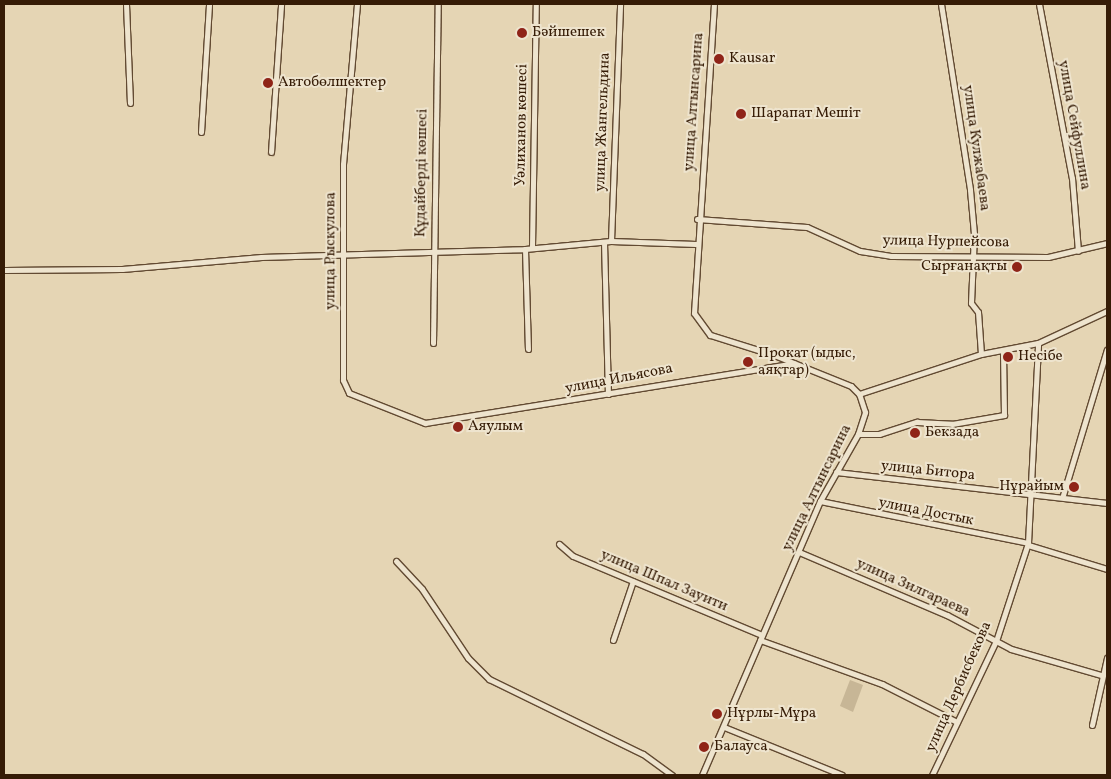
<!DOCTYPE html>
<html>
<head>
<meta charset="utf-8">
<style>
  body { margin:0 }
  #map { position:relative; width:1111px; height:779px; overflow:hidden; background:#e5d5b4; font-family:Vollkorn,serif }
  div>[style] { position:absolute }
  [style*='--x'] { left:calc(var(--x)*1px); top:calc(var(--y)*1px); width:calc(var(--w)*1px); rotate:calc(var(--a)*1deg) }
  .green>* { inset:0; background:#c7b696 }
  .roads { filter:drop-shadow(1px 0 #624a32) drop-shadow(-1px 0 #624a32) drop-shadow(0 1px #624a32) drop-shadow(0 -1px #624a32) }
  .minor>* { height:5px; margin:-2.5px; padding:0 2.5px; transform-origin:2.5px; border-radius:2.5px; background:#eee4ce }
  .dots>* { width:14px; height:14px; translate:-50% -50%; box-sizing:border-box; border:2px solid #eee4ce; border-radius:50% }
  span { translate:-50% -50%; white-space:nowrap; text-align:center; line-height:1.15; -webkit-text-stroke:4px #eee4ce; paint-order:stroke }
  .poi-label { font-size:15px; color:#361c06 }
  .left { translate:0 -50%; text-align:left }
  .right { translate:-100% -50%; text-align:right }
  .street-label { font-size:15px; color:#361c06 }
  .frame { position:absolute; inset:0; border:5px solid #361c06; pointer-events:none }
</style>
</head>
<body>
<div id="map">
  <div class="green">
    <div style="clip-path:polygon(850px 680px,863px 685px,853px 712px,840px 706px)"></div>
  </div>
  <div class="roads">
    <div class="minor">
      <div style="--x:126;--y:4;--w:99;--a:87.7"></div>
      <div style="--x:357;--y:4;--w:161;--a:95"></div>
      <div style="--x:343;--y:164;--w:216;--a:90"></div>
      <div style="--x:343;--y:380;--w:14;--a:65"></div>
      <div style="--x:349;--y:393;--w:82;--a:21.5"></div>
      <div style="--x:425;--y:423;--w:374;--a:-9.2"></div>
      <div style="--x:941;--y:4;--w:188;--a:81.1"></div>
      <div style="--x:970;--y:190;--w:44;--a:84.8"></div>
      <div style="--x:974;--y:234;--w:69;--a:92.5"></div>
      <div style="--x:971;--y:303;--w:11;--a:52"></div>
      <div style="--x:978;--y:312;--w:42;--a:85.9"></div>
      <div style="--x:1039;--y:4;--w:177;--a:79.3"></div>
      <div style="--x:1072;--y:178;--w:73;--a:85.3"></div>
      <div style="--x:201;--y:132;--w:128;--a:-86.4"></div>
      <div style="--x:271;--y:152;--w:148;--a:-86.1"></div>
      <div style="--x:697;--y:219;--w:110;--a:4.2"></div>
      <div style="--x:807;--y:227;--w:58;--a:24.4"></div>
      <div style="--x:860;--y:251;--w:31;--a:9"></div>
      <div style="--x:891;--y:256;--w:157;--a:0.4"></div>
      <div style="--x:1048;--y:257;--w:61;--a:-13.3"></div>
      <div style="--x:611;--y:241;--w:237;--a:-87.8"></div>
      <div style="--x:604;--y:242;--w:152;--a:88.5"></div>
      <div style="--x:532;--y:247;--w:243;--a:-89.1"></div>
      <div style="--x:525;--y:249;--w:100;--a:88.3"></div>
      <div style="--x:4;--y:270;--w:118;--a:-0.5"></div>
      <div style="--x:122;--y:269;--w:140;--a:-4.9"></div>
      <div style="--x:261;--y:257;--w:264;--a:-1.7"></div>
      <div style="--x:525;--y:249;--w:86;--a:-5.3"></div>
      <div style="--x:611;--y:241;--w:85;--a:2"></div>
      <div style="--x:433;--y:343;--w:339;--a:-89.2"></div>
      <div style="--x:859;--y:394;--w:128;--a:-18.2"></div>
      <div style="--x:981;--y:354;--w:58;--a:-10.9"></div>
      <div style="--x:1038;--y:343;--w:76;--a:-24.9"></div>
      <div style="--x:858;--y:434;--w:21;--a:0"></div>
      <div style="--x:879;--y:434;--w:40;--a:-18"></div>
      <div style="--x:917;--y:422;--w:35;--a:3"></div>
      <div style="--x:952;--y:424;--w:53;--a:-9.8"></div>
      <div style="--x:1004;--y:415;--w:63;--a:-90.9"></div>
      <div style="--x:836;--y:472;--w:273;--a:6.5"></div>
      <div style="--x:1063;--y:495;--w:152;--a:-73.2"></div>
      <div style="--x:820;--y:501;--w:212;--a:11.4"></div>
      <div style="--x:559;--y:544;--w:18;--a:41"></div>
      <div style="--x:573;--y:556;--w:205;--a:22.7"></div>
      <div style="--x:1028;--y:545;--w:83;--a:16.9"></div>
      <div style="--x:799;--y:552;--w:161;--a:23.1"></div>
      <div style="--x:947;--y:615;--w:72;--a:28"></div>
      <div style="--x:1011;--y:649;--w:94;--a:16.1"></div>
      <div style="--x:396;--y:561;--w:38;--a:47"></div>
      <div style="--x:422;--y:589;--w:83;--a:56.3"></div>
      <div style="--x:468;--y:658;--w:30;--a:45"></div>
      <div style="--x:489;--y:679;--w:171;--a:26"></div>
      <div style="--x:643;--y:754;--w:36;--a:36"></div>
      <div style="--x:613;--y:640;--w:62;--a:-71.3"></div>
      <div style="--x:760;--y:640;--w:130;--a:19.8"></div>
      <div style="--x:882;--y:684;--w:84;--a:26.9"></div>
      <div style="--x:1092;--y:725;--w:69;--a:-77.4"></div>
      <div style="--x:724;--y:727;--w:127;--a:22.1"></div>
      <div style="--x:702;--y:775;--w:298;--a:-66.7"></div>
      <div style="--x:820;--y:501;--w:77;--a:-60.4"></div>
      <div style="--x:858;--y:434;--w:23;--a:-72"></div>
      <div style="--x:865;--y:412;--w:19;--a:-108"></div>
      <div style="--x:859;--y:394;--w:11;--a:-135"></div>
      <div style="--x:851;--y:386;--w:83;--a:-158.1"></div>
      <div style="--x:774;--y:355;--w:67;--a:-162.6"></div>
      <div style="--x:710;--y:335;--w:27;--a:-126"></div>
      <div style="--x:694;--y:313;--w:310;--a:-86.3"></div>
      <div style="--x:932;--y:775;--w:148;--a:-64.5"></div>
      <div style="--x:996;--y:641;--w:103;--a:-71.9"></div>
      <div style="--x:1028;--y:543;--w:200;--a:-87.1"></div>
    </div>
  </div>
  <div class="dots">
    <div style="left:522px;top:33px;background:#8f2418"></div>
    <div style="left:719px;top:59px;background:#8f2418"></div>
    <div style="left:268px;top:83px;background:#8f2418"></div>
    <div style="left:741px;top:114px;background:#8f2418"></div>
    <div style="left:1017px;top:267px;background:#8f2418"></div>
    <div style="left:1008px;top:357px;background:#8f2418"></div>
    <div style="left:748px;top:362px;background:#8f2418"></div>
    <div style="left:458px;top:427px;background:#8f2418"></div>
    <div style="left:915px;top:433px;background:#8f2418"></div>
    <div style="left:1074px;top:487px;background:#8f2418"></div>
    <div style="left:717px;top:714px;background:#8f2418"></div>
    <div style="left:704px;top:747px;background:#8f2418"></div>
  </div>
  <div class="poi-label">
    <span class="left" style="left:532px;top:33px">Бәйшешек</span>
    <span class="left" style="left:729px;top:59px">Kausar</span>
    <span class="left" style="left:278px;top:83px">Автобөлшектер</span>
    <span class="left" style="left:751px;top:114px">Шарапат Мешіт</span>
    <span class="right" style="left:1007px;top:267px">Сырғанақты</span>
    <span class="left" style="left:758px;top:362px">Прокат (ыдыс,<br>аяқтар)</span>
    <span class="left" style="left:1018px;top:357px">Несібе</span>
    <span class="left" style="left:468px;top:427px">Аяулым</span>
    <span class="left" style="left:925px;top:433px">Бекзада</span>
    <span class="right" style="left:1064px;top:487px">Нұрайым</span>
    <span class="left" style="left:727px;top:714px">Нұрлы-Мұра</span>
    <span class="left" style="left:714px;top:747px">Балауса</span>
  </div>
  <div class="street-label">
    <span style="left:694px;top:102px;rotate:-86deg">улица Алтынсарина</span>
    <span style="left:603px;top:122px;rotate:-88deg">улица Жангельдина</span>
    <span style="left:522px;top:125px;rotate:-89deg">Уәлиханов көшесі</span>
    <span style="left:1074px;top:125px;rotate:80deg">улица Сейфуллина</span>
    <span style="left:976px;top:148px;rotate:82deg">улица Кулжабаева</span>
    <span style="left:422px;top:173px;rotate:-89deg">Құдайберді көшесі</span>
    <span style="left:946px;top:242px;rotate:1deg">улица Нурпейсова</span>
    <span style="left:331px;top:251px;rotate:-90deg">улица Рыскулова</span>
    <span style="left:619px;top:379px;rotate:-11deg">улица Ильясова</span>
    <span style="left:928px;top:471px;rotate:6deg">улица Битора</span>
    <span style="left:817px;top:488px;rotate:-64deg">улица Алтынсарина</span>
    <span style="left:926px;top:512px;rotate:11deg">улица Достык</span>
    <span style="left:664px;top:581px;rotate:23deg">улица Шпал Зауити</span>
    <span style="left:913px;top:588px;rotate:24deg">улица Зилгараева</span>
    <span style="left:959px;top:687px;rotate:-66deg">улица Дербисбекова</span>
  </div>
  <div class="frame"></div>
</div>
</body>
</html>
